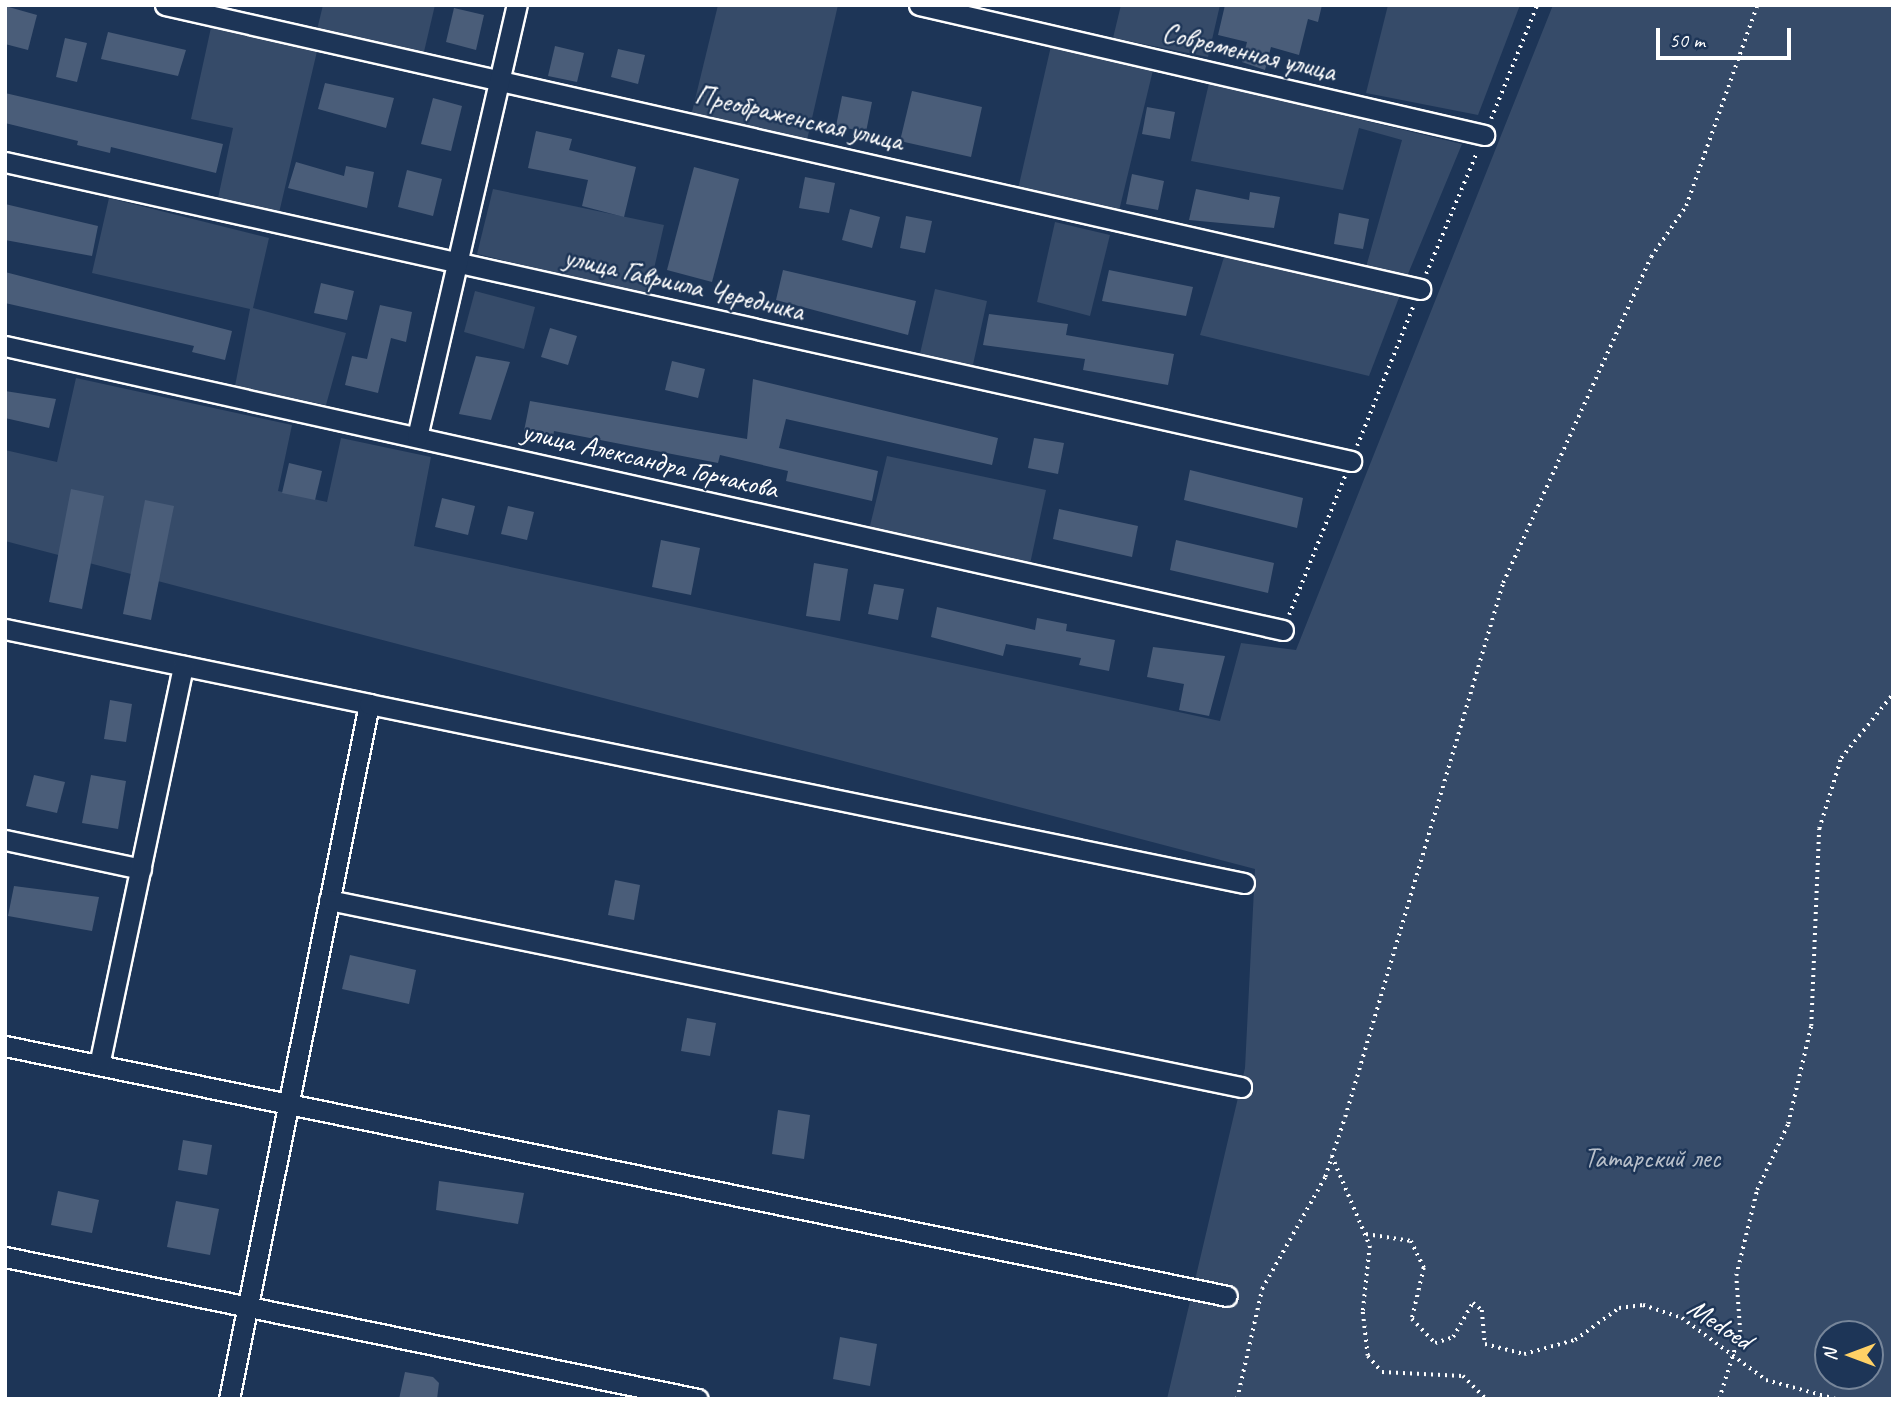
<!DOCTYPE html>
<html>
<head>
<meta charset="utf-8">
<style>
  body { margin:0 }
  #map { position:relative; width:1898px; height:1404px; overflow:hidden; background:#1d3557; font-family:Caveat,sans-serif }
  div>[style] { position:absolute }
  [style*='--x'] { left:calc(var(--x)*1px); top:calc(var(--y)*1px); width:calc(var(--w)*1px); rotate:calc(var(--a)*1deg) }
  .green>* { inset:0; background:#364b69 }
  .building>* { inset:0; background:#4a5d79 }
  .path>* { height:3.5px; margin-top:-1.75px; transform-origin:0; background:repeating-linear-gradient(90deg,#fff 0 2px,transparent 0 7px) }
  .roads { filter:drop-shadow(2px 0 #fff) drop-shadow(-2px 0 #fff) drop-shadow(0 2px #fff) drop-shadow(0 -2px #fff) }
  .minor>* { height:19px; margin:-9.5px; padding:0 9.5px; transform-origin:9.5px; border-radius:9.5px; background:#1d3557 }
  span { translate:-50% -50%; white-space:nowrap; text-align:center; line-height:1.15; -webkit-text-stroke:5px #1d3557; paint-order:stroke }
  .street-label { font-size:28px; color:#fff }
  .park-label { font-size:28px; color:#b9c0ca }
  .frame { position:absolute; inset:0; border:7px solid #fff; pointer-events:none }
  .north { position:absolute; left:1814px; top:1320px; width:70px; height:70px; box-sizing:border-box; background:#1d3557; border:2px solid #77869a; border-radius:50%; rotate:270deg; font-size:19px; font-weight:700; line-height:28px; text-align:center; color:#fff }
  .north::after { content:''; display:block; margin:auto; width:24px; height:32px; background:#ffd166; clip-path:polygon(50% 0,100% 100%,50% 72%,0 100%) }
  .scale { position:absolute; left:1656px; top:28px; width:135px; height:32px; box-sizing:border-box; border:4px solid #fff; border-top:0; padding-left:9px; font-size:21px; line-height:24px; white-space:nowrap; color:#fff; -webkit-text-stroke:5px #1d3557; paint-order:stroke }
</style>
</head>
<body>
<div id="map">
  <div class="green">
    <div style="clip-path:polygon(323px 5px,435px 5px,423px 56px,316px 34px)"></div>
    <div style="clip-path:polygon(718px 5px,838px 5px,807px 140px,691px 116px)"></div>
    <div style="clip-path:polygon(1121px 5px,1220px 5px,1208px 57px,1113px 38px)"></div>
    <div style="clip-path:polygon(1388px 5px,1520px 5px,1478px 115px,1366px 93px)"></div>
    <div style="clip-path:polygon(evenodd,1553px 5px,1893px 5px,1893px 1399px,1167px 1399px,1245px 1068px,1255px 869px,5px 541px,5px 450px,57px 462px,76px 378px,292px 425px,278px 491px,327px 502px,341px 438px,431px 457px,414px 546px,1220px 721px,1241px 643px,1296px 650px,1553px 5px,1828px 1334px,1870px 1334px,1870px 1376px,1828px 1376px,1828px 1334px)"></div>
    <div style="clip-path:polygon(212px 23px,318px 47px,279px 213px,218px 198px,233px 128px,191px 119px)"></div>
    <div style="clip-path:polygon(1051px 46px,1153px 70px,1119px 211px,1018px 189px)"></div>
    <div style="clip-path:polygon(1209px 83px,1462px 144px,1408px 274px,1366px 267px,1402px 140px,1359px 128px,1343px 190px,1191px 161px)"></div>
    <div style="clip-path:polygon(493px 189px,664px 225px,648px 295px,477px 254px)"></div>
    <div style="clip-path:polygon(109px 198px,269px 238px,253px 308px,346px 333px,326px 405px,235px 386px,250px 309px,92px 273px)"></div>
    <div style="clip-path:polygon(1055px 222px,1110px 235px,1090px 316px,1037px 302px)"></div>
    <div style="clip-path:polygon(1224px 257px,1400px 295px,1369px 376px,1200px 335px)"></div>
    <div style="clip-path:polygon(935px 289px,987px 301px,972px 369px,919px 358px)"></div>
    <div style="clip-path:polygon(475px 291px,535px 307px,524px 349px,464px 332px)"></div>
    <div style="clip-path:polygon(887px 456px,1046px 490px,1030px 564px,868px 534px)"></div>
  </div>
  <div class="building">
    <div style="clip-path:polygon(1225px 5px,1322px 5px,1318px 22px,1308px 19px,1299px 55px,1271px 47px,1265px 70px,1242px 62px,1247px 42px,1218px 35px)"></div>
    <div style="clip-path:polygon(5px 6px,37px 15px,28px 50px,5px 44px)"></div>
    <div style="clip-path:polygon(454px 8px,484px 15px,476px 50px,446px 42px)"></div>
    <div style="clip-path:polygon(108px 32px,186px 50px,178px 76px,101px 59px)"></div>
    <div style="clip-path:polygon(65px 38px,87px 43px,77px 82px,56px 77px)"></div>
    <div style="clip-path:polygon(555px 46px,584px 53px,577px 82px,548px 76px)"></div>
    <div style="clip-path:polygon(618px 49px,645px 55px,638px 84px,611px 77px)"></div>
    <div style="clip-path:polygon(325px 83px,394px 98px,386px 128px,318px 109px)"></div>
    <div style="clip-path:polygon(912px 91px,982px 107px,971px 157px,900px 141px)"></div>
    <div style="clip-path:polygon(5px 93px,223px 144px,216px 173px,111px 147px,110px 153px,77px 145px,78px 141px,5px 123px)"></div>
    <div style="clip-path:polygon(842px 96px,872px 102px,866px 132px,836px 126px)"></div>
    <div style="clip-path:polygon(433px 98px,462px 106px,451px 151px,421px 144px)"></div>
    <div style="clip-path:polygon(1147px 107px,1175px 112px,1170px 139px,1142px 134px)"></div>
    <div style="clip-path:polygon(536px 131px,572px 139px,569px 150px,636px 167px,624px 217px,582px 206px,588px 180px,528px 168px)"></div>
    <div style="clip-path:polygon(296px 162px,344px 176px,346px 166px,374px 172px,367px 208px,288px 188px)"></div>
    <div style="clip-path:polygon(694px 167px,739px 179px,712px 282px,667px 270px)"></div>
    <div style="clip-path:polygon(407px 170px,442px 179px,433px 216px,398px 207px)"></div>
    <div style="clip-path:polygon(1132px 174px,1164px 181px,1158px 210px,1126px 204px)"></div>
    <div style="clip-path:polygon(805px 177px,835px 183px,829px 213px,799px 208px)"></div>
    <div style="clip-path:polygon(1196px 189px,1249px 200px,1250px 192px,1280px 197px,1274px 228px,1189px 220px)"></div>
    <div style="clip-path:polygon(5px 204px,98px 226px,92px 256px,5px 240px)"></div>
    <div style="clip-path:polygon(850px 209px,880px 217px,872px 248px,842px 240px)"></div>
    <div style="clip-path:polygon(1339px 213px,1369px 219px,1363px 249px,1334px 244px)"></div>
    <div style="clip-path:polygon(906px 216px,932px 221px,925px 253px,900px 248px)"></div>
    <div style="clip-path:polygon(783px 270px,916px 301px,908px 335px,776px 300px)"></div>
    <div style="clip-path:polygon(1109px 270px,1193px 287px,1186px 316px,1102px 301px)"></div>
    <div style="clip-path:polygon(5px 272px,232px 331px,225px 360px,192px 352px,194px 346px,5px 303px)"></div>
    <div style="clip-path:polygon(321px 283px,354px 291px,347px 320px,314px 313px)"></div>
    <div style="clip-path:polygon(380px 305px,412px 312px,406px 342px,391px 338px,378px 393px,345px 385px,352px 356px,367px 359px)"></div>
    <div style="clip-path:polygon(989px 314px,1068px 324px,1066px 335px,1174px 354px,1168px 385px,1083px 370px,1085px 359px,983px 345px)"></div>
    <div style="clip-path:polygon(550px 328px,577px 336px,568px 365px,541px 357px)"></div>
    <div style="clip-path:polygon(476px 356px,510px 362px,491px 420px,459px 414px)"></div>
    <div style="clip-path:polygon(672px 361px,705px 369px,698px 398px,665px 390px)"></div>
    <div style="clip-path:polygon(753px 379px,998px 438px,992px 465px,786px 419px,779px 448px,878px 471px,872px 501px,786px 481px,788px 471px,720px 455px,718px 463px,554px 431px,553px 437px,524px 431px,530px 401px,747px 439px)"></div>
    <div style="clip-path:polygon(5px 391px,56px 399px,49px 428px,5px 418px)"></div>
    <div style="clip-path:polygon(1034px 438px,1064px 443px,1058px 474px,1028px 468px)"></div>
    <div style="clip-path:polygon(289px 463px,322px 471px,315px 500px,282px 493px)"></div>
    <div style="clip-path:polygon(1190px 470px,1303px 498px,1297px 528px,1184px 500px)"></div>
    <div style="clip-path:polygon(71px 489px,104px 496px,82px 609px,49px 602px)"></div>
    <div style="clip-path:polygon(442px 498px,475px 506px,468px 535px,435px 527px)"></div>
    <div style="clip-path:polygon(145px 500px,174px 506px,151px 620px,123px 614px)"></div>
    <div style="clip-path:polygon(508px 506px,534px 512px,527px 540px,501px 534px)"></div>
    <div style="clip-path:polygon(1059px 509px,1138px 526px,1132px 557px,1053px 539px)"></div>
    <div style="clip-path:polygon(661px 540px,700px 548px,691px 595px,652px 587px)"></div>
    <div style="clip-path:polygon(1176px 540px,1274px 563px,1268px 593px,1170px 570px)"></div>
    <div style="clip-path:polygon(814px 563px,848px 569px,840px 621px,806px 616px)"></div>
    <div style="clip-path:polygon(874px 584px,904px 589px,898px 620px,868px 614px)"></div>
    <div style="clip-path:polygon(937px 607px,1035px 630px,1037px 618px,1067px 624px,1066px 631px,1115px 640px,1109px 671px,1079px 665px,1081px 658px,1006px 644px,1003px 656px,931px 637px)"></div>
    <div style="clip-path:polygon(1153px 647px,1225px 656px,1209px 716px,1179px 710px,1184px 684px,1147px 677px)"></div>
    <div style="clip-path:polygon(110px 700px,132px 704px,126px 742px,104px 739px)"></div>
    <div style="clip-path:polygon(34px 775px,65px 782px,57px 813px,26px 806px)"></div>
    <div style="clip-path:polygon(91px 775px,126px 781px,118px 829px,82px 823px)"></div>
    <div style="clip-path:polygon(615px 880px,640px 885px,634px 920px,608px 915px)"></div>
    <div style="clip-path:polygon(14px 886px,99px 897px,92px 931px,8px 916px)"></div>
    <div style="clip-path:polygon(350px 955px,416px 970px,409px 1004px,342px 989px)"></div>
    <div style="clip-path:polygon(687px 1018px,716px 1023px,710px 1056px,681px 1051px)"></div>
    <div style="clip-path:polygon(778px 1110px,810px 1115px,804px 1159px,772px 1154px)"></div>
    <div style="clip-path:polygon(183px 1140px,212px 1145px,207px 1175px,178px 1170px)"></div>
    <div style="clip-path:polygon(439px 1181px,524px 1193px,518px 1224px,436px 1210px)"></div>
    <div style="clip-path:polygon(58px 1191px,99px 1200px,92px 1233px,51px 1225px)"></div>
    <div style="clip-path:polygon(176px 1201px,219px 1209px,210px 1255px,167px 1247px)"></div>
    <div style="clip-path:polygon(840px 1337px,877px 1344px,870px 1386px,833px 1379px)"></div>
    <div style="clip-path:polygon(405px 1372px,433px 1377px,439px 1383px,437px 1399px,399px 1399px)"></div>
  </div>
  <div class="path">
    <div style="--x:1491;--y:119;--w:123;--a:-68"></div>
    <div style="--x:1426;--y:274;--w:132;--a:-67.3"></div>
    <div style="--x:1357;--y:446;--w:153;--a:-68.1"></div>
    <div style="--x:1289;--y:615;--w:150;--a:-68.1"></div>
    <div style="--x:1332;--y:1156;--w:98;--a:67.1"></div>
    <div style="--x:1370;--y:1246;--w:66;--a:96.1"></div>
    <div style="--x:1363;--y:1312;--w:44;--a:83.5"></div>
    <div style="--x:1368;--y:1356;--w:21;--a:49"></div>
    <div style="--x:1382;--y:1372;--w:81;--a:2.8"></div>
    <div style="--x:1463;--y:1376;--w:33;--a:45"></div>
    <div style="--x:1366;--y:1234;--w:46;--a:8.8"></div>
    <div style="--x:1411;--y:1241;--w:30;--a:64"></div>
    <div style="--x:1424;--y:1268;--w:52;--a:103.2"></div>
    <div style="--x:1412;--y:1319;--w:33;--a:46"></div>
    <div style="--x:1435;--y:1343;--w:19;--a:-18"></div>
    <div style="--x:1453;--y:1337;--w:39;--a:-60"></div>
    <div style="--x:1473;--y:1303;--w:11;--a:38"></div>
    <div style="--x:1482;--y:1310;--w:34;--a:85"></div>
    <div style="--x:1485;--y:1344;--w:40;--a:14.4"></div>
    <div style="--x:1524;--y:1354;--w:53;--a:-15.4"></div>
    <div style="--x:1575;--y:1340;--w:54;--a:-36"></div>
    <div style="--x:1619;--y:1308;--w:24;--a:-7"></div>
    <div style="--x:1643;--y:1305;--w:41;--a:18.4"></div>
    <div style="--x:1682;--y:1318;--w:104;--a:36.4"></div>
    <div style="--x:1766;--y:1380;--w:73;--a:15.2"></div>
    <div style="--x:1237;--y:1399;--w:113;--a:-77.2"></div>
    <div style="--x:1262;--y:1289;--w:129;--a:-60.6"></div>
    <div style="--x:1325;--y:1177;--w:63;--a:-71.6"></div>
    <div style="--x:1345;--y:1117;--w:557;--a:-73.52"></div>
    <div style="--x:1503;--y:583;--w:358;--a:-65.6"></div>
    <div style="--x:1651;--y:257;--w:62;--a:-55.5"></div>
    <div style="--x:1686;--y:206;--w:213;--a:-70.5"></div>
    <div style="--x:1719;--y:1399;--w:70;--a:-72.6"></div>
    <div style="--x:1740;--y:1332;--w:56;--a:-94.1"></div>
    <div style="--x:1736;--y:1276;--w:89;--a:-76.3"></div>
    <div style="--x:1757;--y:1190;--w:73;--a:-64.8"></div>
    <div style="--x:1788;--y:1124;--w:101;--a:-76.8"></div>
    <div style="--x:1811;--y:1026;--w:197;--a:-87.7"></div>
    <div style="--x:1819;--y:829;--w:74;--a:-72.8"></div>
    <div style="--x:1841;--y:758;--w:82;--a:-50.9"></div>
  </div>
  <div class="roads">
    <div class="minor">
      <div style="--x:165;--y:5;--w:1287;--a:12.75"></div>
      <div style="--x:919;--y:5;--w:580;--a:12.96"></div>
      <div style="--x:5;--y:162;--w:1379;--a:12.52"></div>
      <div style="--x:5;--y:346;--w:1309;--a:12.53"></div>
      <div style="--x:417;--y:437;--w:443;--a:-77"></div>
      <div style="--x:5;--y:629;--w:372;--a:11.6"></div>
      <div style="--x:369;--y:704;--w:709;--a:101.39"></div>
      <div style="--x:369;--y:704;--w:893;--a:11.56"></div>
      <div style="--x:5;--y:840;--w:139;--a:12"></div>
      <div style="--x:329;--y:900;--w:931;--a:11.59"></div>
      <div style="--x:5;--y:1046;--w:1247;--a:11.56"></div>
      <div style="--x:99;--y:1065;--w:408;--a:-78.1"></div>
      <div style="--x:5;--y:1257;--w:707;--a:11.58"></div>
    </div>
  </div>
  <div class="street-label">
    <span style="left:1249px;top:52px;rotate:13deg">Современная улица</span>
    <span style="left:799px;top:118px;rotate:13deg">Преображенская улица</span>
    <span style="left:684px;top:284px;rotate:13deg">улица Гавриила Чередника</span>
    <span style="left:650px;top:460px;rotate:13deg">улица Александра Горчакова</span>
    <span style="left:1720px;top:1324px;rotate:33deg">Medoed</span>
  </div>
  <div class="park-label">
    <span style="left:1652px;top:1158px">Татарский лес</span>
  </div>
  <div class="frame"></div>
  <div class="north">N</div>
  <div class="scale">50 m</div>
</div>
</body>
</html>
